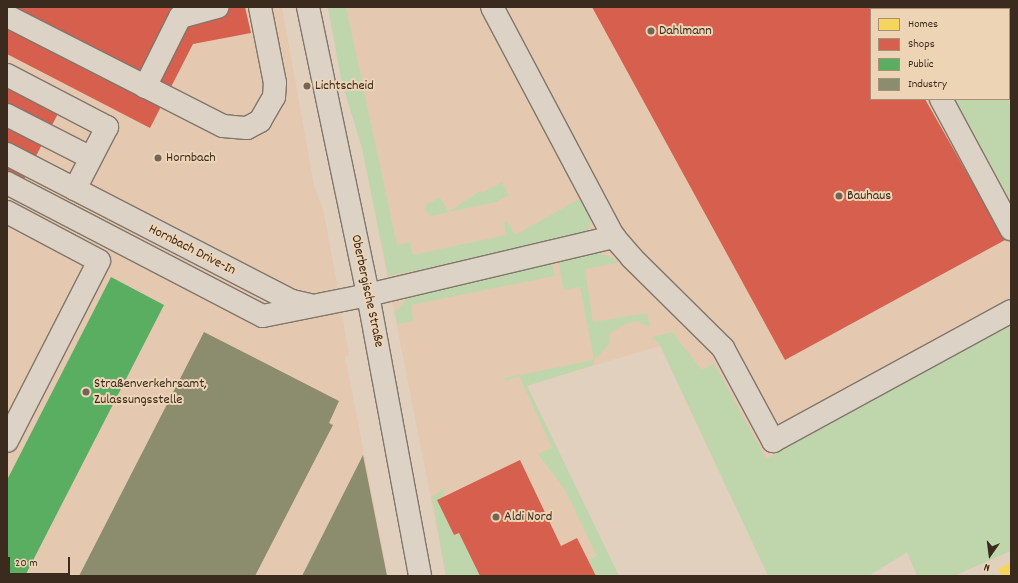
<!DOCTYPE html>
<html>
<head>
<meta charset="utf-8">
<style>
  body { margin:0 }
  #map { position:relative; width:1018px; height:583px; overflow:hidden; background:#e1d0be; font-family:Dekko,sans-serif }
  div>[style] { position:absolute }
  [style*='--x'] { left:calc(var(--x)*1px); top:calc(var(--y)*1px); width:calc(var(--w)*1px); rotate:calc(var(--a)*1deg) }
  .built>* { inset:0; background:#e4c9b0 }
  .green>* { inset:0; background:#bfd6ad }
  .homes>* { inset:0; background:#f6d55c }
  .shops>* { inset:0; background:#d6604d }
  .public>* { inset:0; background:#5aae61 }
  .industry>* { inset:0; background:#8c8c6e }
  .roads { filter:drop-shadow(1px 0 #81766b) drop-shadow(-1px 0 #81766b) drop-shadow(0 1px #81766b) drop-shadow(0 -1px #81766b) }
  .minor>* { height:22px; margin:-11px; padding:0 11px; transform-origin:11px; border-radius:11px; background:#dcd2c6 }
  .dots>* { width:11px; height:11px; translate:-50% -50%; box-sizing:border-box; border:2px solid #edd4b5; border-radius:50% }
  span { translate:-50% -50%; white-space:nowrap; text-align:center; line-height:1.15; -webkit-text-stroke:4px #edd4b5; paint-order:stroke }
  .poi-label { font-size:14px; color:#3b2a1e }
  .left { translate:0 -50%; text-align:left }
  .street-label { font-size:14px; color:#3b2a1e }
  .frame { position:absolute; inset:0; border:8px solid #3b2a1e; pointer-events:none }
  .legend { position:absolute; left:870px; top:8px; width:140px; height:92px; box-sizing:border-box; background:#edd4b5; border:1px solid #a69079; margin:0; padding:5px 7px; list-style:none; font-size:12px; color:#3b2a1e }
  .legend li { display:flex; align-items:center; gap:8px; height:20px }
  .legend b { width:20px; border:1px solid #a69079 }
  .north { position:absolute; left:970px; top:535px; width:40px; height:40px; -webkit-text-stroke:3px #edd4b5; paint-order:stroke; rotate:194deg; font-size:11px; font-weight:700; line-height:16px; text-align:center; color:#3b2a1e }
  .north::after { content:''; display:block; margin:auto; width:14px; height:18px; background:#3b2a1e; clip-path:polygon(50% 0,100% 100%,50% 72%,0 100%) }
  .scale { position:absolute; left:8px; top:557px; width:62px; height:18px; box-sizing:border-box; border:2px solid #3b2a1e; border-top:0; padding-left:5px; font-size:12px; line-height:14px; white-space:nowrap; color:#3b2a1e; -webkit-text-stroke:3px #edd4b5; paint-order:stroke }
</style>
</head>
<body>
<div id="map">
  <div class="built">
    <div style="clip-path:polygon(7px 7px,282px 7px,314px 185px,323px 209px,336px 278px,349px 355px,345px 356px,388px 576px,7px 576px)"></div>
    <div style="clip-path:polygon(evenodd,328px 7px,1011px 7px,1011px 344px,735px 506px,660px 346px,527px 385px,619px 576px,446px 576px,362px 148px,341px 79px,328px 7px,871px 9px,1009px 9px,1009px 99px,871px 99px,871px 9px)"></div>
  </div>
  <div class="green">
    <div style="clip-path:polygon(328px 7px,346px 7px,397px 245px,410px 242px,413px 255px,506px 235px,504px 222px,507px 221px,515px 235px,583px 197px,592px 218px,588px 230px,534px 247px,388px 276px,362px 148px,341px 79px)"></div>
    <div style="clip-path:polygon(1009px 84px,1011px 88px,1011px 201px,955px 99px,1009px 99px)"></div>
    <div style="clip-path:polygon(502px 182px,509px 195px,496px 202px,431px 216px,425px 210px,426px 205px,440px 197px,448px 212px,480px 191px,482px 193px)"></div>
    <div style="clip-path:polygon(597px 253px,611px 257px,618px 263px,585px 269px,593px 322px,647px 313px,650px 327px,638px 322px,627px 323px,609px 334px,609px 345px,594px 360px,594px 365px,527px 386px,619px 576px,596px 576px,588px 560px,597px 556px,565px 490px,538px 454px,552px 448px,519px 376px,506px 381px,504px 378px,594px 360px,580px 287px,564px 290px,558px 260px)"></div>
    <div style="clip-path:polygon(552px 261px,555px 276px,411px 305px,413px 321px,397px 324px,395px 312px,410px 296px)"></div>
    <div style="clip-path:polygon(1011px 324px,1011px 551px,954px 576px,917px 576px,907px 552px,869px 576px,768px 576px,660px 345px,652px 337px,672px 332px,702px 370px,714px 363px,766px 459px)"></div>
    <div style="clip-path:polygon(445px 488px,443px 497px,437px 500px,454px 535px,459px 533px,480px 576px,446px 576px,432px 497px)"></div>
  </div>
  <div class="homes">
    <div style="clip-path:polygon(1011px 562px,1011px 576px,1002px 576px,998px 569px)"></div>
  </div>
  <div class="shops">
    <div style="clip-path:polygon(7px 7px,245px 7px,251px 33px,193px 44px,150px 128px,7px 54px)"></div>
    <div style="clip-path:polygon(592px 7px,879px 7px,871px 9px,871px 99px,925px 99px,1005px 240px,785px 360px)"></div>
    <div style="clip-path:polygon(7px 75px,63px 104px,23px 181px,7px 173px)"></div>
    <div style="clip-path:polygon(520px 460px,561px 546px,577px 538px,596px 576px,480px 576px,459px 533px,454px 535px,437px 500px)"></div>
  </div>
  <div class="public">
    <div style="clip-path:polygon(111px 277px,164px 305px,25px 576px,7px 576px,7px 480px)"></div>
  </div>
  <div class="industry">
    <div style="clip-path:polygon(204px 332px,339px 401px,329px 423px,333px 425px,255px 576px,79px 576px)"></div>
    <div style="clip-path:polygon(363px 455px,387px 576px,302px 576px)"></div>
  </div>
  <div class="roads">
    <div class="minor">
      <div style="--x:308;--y:7;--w:294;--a:78.2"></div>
      <div style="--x:368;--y:295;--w:286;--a:79.5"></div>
      <div style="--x:492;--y:7;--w:260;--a:62.1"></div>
      <div style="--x:614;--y:237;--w:28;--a:49"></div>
      <div style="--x:632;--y:258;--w:128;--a:44.7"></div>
      <div style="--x:723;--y:348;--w:106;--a:61.7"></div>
      <div style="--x:773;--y:441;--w:271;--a:-28.6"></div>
      <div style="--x:890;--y:7;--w:3;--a:45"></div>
      <div style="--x:7;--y:16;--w:242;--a:27"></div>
      <div style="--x:223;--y:126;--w:24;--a:5"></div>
      <div style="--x:247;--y:128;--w:15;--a:-28"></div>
      <div style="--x:260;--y:121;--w:28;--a:-60"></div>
      <div style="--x:274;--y:97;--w:14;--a:-86"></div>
      <div style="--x:275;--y:83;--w:77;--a:-101.2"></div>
      <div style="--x:7;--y:75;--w:113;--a:27.5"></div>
      <div style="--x:107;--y:127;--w:70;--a:117.3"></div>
      <div style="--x:145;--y:87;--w:78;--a:-63.4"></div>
      <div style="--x:180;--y:17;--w:39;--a:-15"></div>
      <div style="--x:941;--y:99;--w:148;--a:61.7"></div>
      <div style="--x:7;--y:115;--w:94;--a:27.1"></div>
      <div style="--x:7;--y:154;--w:321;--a:27.3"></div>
      <div style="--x:292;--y:301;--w:17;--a:13"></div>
      <div style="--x:7;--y:183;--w:288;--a:27.5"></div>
      <div style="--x:263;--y:316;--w:107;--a:-11.3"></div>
      <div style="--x:368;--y:295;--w:253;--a:-13.3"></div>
      <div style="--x:7;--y:212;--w:104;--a:28"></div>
      <div style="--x:99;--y:261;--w:202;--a:117.1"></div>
    </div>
  </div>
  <div class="dots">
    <div style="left:651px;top:31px;background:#756456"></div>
    <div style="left:307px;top:86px;background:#756456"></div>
    <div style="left:158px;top:158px;background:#756456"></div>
    <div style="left:839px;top:196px;background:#756456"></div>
    <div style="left:86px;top:392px;background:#756456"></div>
    <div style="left:496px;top:517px;background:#756456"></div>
  </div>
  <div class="poi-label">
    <span class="left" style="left:659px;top:31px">Dahlmann</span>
    <span class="left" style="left:315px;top:86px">Lichtscheid</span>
    <span class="left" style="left:166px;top:158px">Hornbach</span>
    <span class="left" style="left:847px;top:196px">Bauhaus</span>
    <span class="left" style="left:94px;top:392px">Straßenverkehrsamt,<br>Zulassungsstelle</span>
    <span class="left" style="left:504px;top:517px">Aldi Nord</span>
  </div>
  <div class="street-label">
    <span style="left:192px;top:250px;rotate:27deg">Hornbach Drive-In</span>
    <span style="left:367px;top:291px;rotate:78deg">Oberbergische Straße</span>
  </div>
  <div class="frame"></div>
  <ul class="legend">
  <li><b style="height:11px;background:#f6d55c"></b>Homes</li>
  <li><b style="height:11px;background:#d6604d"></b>Shops</li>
  <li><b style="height:11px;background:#5aae61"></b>Public</li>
  <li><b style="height:11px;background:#8c8c6e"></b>Industry</li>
  </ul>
  <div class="north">N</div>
  <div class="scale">20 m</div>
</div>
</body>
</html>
